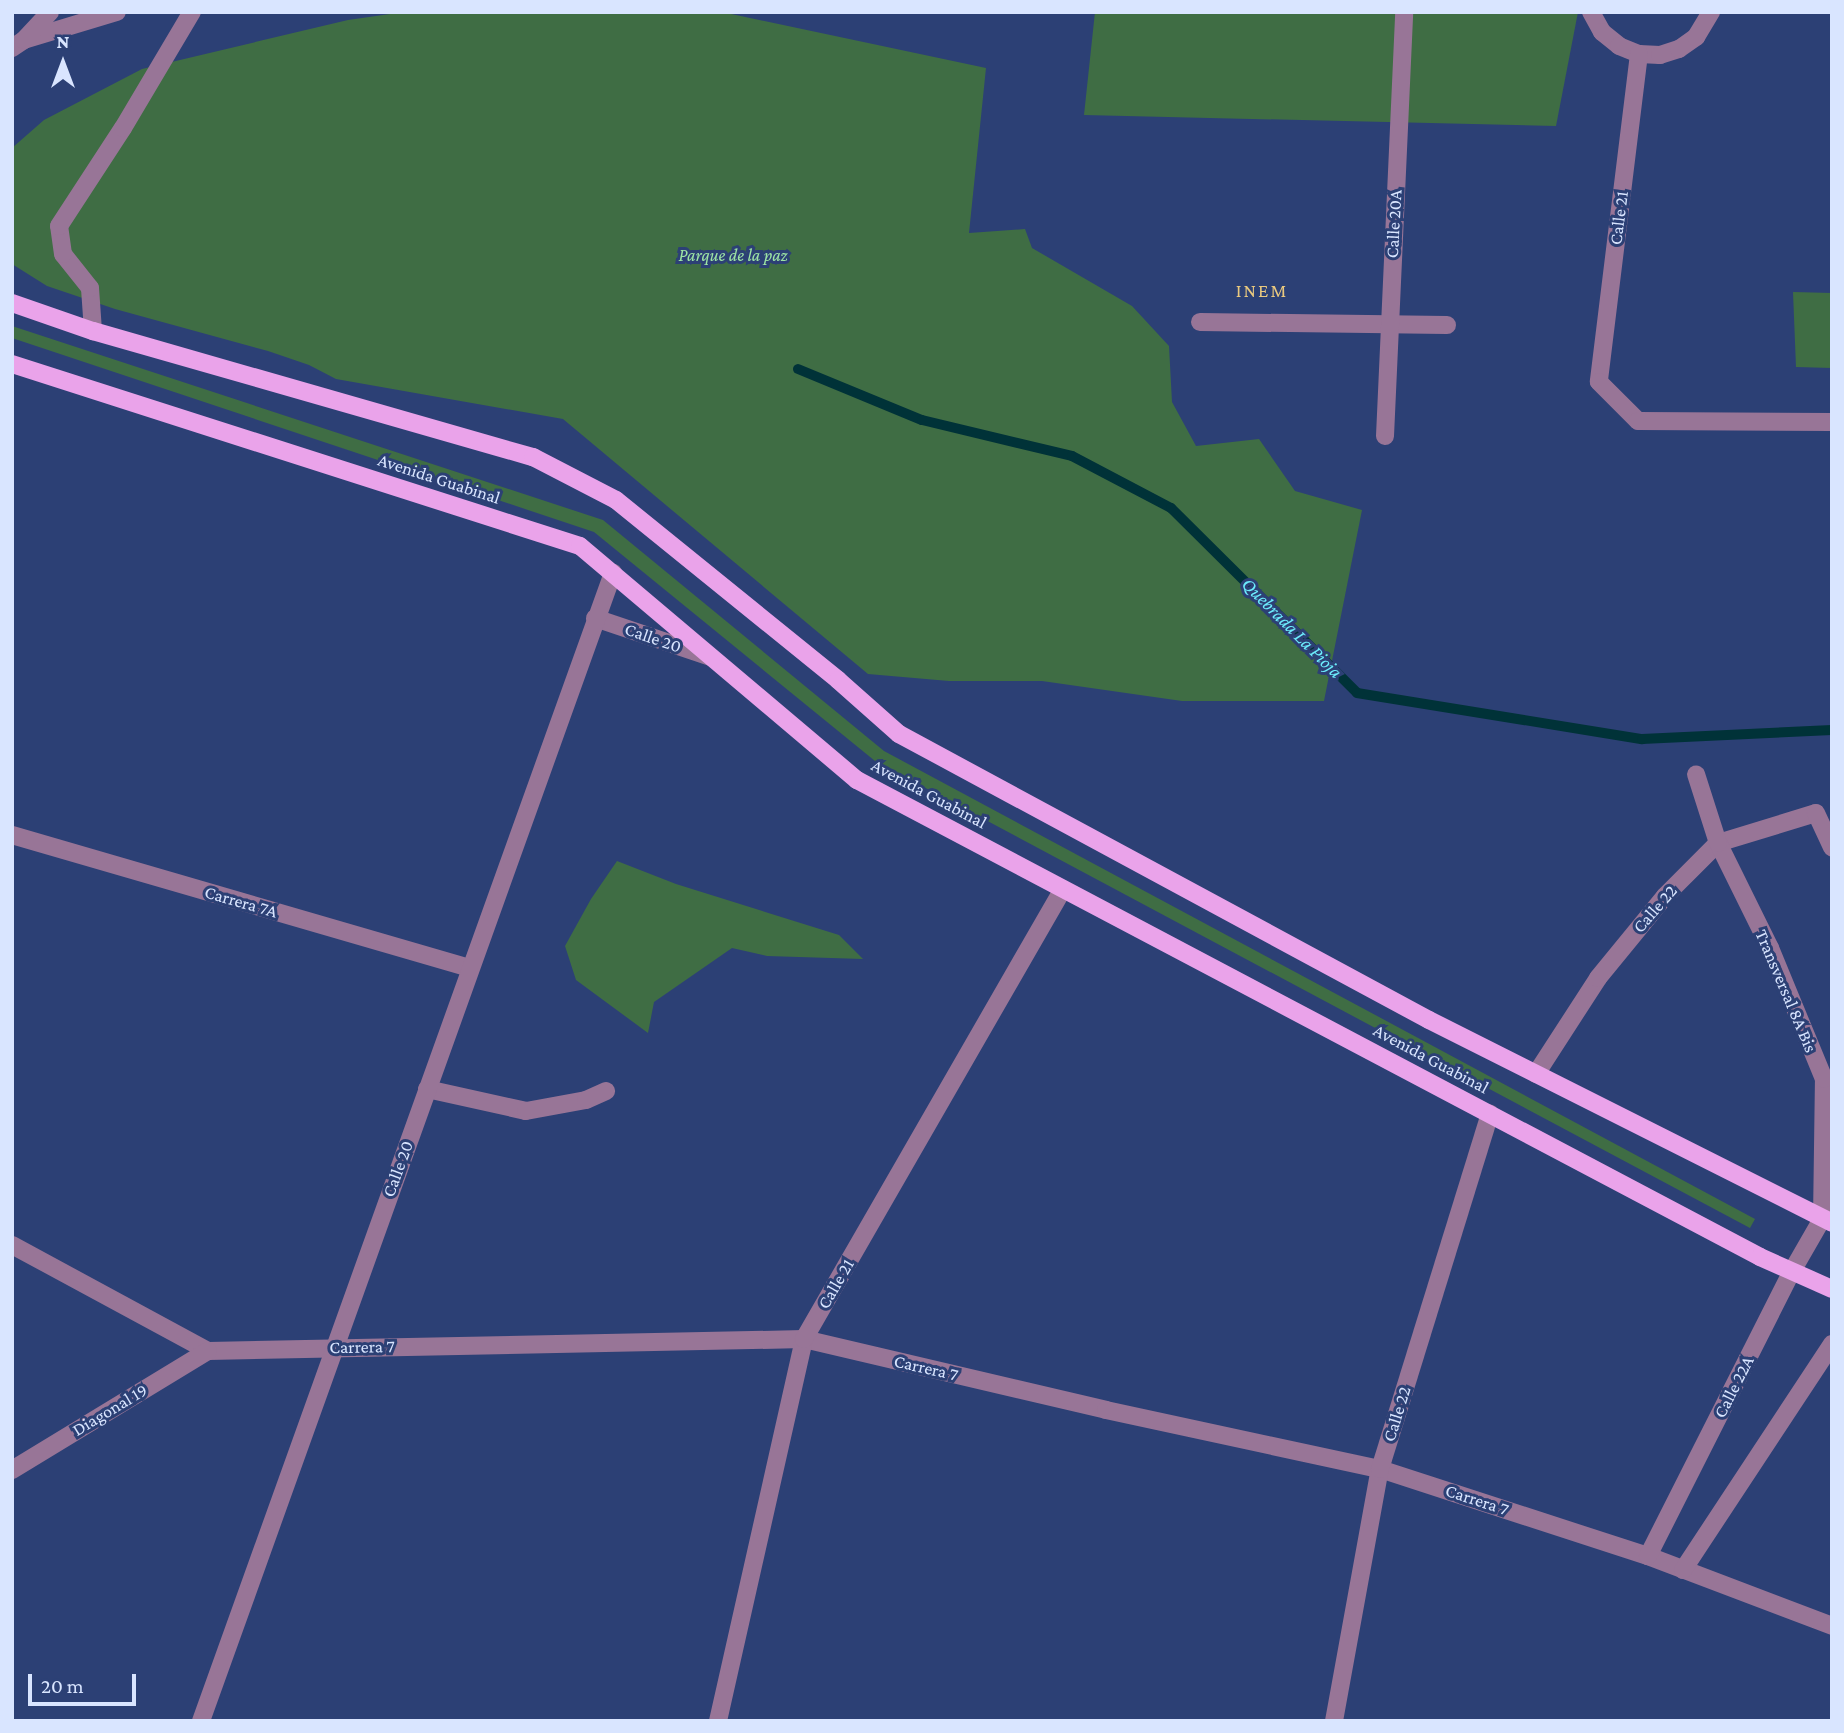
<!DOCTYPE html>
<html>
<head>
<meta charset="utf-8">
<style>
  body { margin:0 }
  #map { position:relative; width:1844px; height:1733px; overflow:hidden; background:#2c4075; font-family:"Crimson Pro",serif }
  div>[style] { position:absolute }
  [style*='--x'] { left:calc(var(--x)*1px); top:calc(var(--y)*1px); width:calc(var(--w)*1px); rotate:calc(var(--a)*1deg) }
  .green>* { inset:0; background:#3f6d44 }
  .stream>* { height:10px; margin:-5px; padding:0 5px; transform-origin:5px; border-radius:5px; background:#003238 }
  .minor>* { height:18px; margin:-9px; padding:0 9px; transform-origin:9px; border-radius:9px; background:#987597 }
  .major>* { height:18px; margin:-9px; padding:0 9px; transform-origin:9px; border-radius:9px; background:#eaa3ea }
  span { translate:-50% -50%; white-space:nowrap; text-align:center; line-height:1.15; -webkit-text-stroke:6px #2c4075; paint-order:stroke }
  .street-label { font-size:18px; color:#d9e5ff }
  .park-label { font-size:18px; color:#9ee5a4; font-style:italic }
  .neighbourhood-label { font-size:19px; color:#eac97f; letter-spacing:2px }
  .water-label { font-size:19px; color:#6cecfc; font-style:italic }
  .frame { position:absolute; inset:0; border:14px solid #d9e5ff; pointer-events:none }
  .north { position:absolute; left:28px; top:28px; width:70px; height:70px; -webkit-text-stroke:5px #2c4075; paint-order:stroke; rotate:0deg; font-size:19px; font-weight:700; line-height:28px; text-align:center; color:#d9e5ff }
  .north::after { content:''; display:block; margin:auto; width:24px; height:32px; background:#d9e5ff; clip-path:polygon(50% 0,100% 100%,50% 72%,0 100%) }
  .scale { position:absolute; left:28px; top:1674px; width:108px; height:32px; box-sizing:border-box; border:4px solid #d9e5ff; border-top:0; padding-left:9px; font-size:21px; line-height:24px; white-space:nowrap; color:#d9e5ff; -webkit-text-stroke:5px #2c4075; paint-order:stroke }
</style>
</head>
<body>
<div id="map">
  <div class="green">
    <div style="clip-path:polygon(404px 12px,722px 12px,986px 68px,969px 233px,1025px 229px,1032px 248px,1132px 306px,1169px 346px,1172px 402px,1196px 446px,1259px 439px,1295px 491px,1362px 510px,1324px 701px,1182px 701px,1042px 681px,949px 681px,868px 674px,563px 419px,336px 379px,309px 365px,268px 351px,115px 309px,47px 286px,12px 264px,12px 148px,44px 120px,142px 69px,348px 20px)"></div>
    <div style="clip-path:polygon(1095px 12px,1578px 12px,1556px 126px,1084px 115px)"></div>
    <div style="clip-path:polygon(1793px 292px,1832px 293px,1832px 368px,1796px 367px)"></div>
    <div style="clip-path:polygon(12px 326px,603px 520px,884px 751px,1755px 1219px,1750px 1228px,875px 761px,594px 532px,12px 338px)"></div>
    <div style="clip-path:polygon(617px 861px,676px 884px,839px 935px,863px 959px,767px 956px,732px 948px,654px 1002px,648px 1033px,576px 980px,565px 946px,591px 899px)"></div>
  </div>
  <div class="stream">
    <div style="--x:798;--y:369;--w:134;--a:22.4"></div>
    <div style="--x:922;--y:420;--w:154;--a:13.5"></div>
    <div style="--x:1072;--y:456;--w:112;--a:27.7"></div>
    <div style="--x:1171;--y:508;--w:262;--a:44.8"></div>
    <div style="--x:1357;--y:693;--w:289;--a:9.2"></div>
    <div style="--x:1642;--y:739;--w:190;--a:-2.7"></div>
  </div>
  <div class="minor">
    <div style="--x:1591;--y:12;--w:23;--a:61"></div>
    <div style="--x:1602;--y:32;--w:22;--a:39"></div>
    <div style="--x:1619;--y:46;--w:22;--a:22"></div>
    <div style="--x:1639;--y:54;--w:21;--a:3"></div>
    <div style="--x:1660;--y:55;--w:20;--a:-18"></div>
    <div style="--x:1679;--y:49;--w:21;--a:-35"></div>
    <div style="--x:1696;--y:37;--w:29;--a:-59"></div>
    <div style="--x:24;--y:40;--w:97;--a:-16.8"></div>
    <div style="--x:12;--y:48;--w:14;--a:-34"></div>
    <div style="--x:24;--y:40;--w:38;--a:-47"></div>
    <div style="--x:1639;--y:54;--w:330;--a:97"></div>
    <div style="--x:1599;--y:382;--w:55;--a:45"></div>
    <div style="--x:1638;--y:421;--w:194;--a:0.3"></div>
    <div style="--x:1200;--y:322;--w:247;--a:0.7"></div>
    <div style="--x:93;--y:331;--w:43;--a:-94"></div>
    <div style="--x:90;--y:288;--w:43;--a:-128.5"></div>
    <div style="--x:63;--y:254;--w:28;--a:-98"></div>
    <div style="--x:59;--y:226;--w:117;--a:-56.9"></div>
    <div style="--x:123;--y:128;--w:135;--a:-59.3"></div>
    <div style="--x:1385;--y:436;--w:424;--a:-87.4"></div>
    <div style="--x:595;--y:618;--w:122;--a:18.6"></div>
    <div style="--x:12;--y:835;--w:477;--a:16.2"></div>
    <div style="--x:1536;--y:1074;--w:114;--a:-57.1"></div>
    <div style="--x:1598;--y:978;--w:106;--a:-50.7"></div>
    <div style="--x:1665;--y:896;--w:75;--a:-45"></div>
    <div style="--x:1718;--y:843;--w:102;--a:-17"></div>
    <div style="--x:1816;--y:813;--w:38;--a:65"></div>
    <div style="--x:427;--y:1089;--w:101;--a:12.5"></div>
    <div style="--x:526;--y:1111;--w:61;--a:-10.4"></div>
    <div style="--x:586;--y:1100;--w:22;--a:-24"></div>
    <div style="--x:12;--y:1245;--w:223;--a:28.4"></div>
    <div style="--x:208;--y:1351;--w:596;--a:-1.15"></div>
    <div style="--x:804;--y:1339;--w:310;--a:13.2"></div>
    <div style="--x:1106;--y:1410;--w:280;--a:12.2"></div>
    <div style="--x:1380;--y:1469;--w:282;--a:18"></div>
    <div style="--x:1648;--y:1556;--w:197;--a:20.8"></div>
    <div style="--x:12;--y:1470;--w:229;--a:-31.3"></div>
    <div style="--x:1648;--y:1556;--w:317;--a:-63.2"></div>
    <div style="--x:1791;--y:1273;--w:62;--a:-60.1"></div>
    <div style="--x:1822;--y:1219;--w:140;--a:-89.2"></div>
    <div style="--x:1824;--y:1079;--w:142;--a:-112.4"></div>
    <div style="--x:1770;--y:948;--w:117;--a:-116.3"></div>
    <div style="--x:1718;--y:843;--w:72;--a:-107.7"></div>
    <div style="--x:1683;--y:1570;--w:271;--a:-56.6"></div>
    <div style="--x:201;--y:1721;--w:1220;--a:-70.26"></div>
    <div style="--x:718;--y:1721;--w:392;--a:-77.3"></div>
    <div style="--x:804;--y:1339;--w:519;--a:-60.08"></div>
    <div style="--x:1334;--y:1721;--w:256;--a:-79.7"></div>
    <div style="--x:1380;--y:1469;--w:372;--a:-72.8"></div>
  </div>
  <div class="major">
    <div style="--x:12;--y:303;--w:86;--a:19.1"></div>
    <div style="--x:93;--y:331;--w:458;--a:16"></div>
    <div style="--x:533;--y:457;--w:93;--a:27.4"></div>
    <div style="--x:616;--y:500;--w:286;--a:39"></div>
    <div style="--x:838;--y:680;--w:81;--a:41.5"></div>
    <div style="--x:899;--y:734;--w:602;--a:28.35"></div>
    <div style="--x:1429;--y:1020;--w:451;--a:26.7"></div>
    <div style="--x:12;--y:364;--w:596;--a:17.77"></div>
    <div style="--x:580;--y:546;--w:363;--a:40.2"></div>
    <div style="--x:857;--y:780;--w:1021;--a:27.84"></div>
    <div style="--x:1760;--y:1257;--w:79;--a:24"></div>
  </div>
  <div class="street-label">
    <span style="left:1619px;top:218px;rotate:-83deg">Calle 21</span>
    <span style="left:1394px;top:224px;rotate:-87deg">Calle 20A</span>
    <span style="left:439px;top:479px;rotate:18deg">Avenida Guabinal</span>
    <span style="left:653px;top:638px;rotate:19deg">Calle 20</span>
    <span style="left:929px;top:794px;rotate:28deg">Avenida Guabinal</span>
    <span style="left:241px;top:902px;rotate:16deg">Carrera 7A</span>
    <span style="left:1655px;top:909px;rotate:-49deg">Calle 22</span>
    <span style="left:1786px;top:991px;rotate:67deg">Transversal 8A Bis</span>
    <span style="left:1431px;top:1059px;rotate:28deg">Avenida Guabinal</span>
    <span style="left:398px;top:1169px;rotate:-70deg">Calle 20</span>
    <span style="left:836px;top:1284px;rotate:-60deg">Calle 21</span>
    <span style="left:362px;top:1347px;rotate:-1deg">Carrera 7</span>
    <span style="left:926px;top:1368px;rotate:13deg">Carrera 7</span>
    <span style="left:1734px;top:1387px;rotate:-63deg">Calle 22A</span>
    <span style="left:110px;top:1410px;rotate:-31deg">Diagonal 19</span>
    <span style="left:1397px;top:1414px;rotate:-73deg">Calle 22</span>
    <span style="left:1477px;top:1500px;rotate:18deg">Carrera 7</span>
  </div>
  <div class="park-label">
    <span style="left:733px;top:255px">Parque de la paz</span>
  </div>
  <div class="neighbourhood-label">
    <span style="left:1262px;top:291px">INEM</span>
  </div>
  <div class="water-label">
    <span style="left:1292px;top:628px;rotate:45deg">Quebrada La Pioja</span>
  </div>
  <div class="frame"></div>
  <div class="north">N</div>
  <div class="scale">20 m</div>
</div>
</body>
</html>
